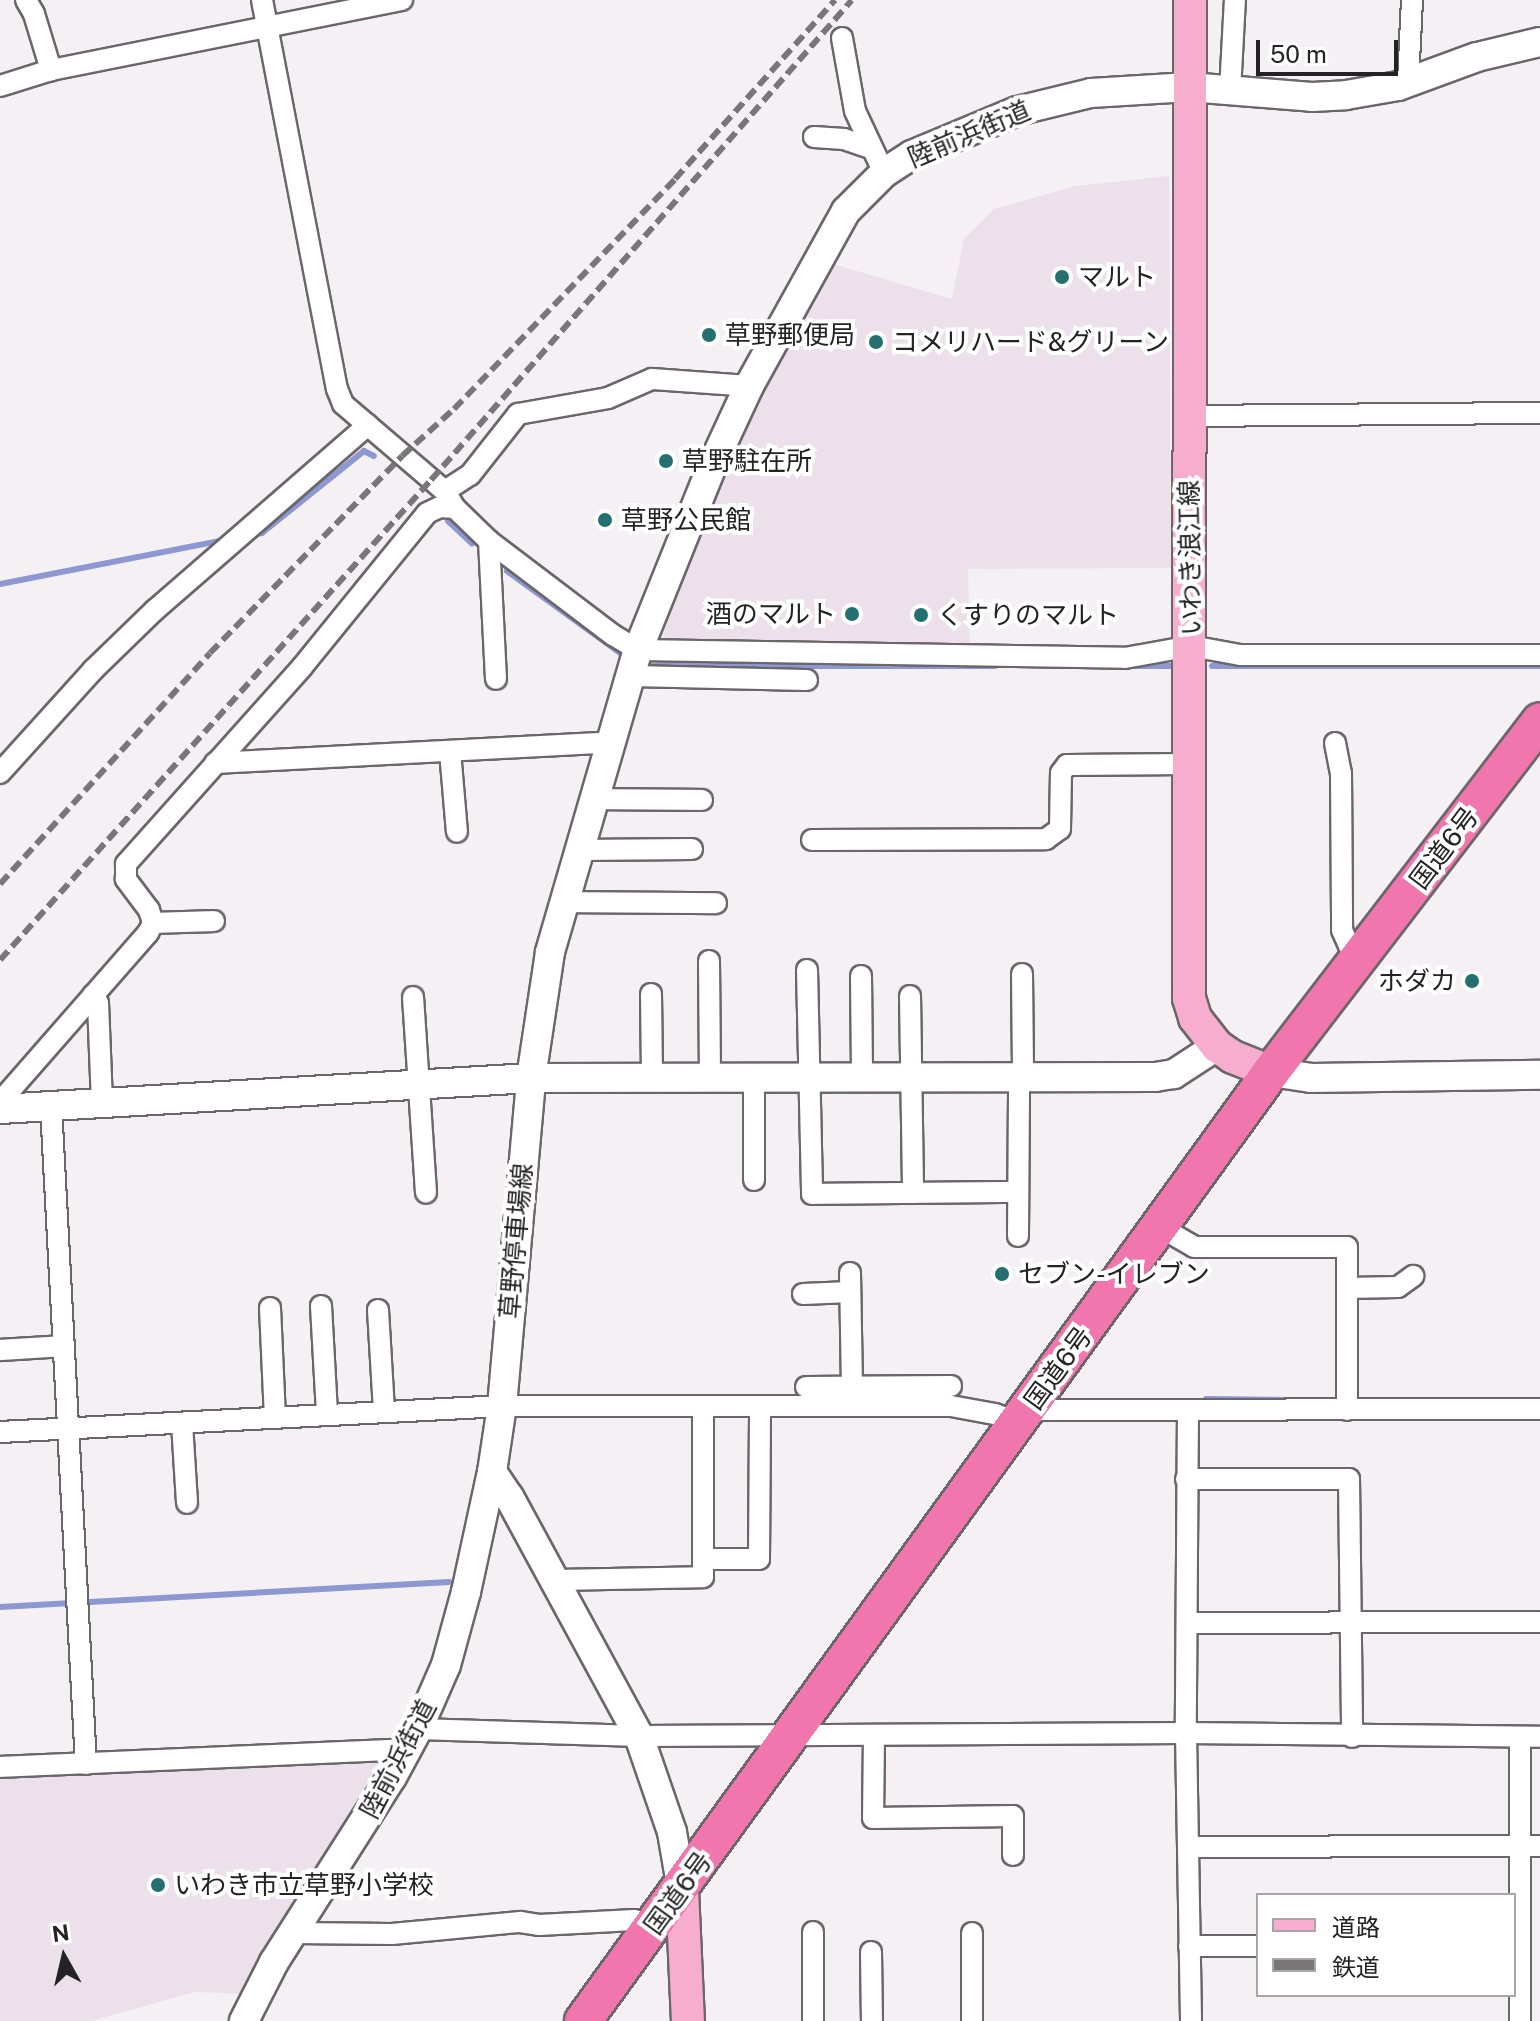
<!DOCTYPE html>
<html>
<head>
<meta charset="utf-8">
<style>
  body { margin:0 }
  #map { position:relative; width:1540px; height:2021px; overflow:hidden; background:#f5f0f4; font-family:"Public Sans","Noto Sans JP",sans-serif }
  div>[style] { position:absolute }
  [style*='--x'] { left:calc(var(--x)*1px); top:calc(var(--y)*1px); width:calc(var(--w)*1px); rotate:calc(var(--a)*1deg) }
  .built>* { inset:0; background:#ece1eb }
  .stream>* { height:6px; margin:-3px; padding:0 3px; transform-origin:3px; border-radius:3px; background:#8d98d2 }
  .roads { filter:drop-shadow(2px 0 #6a666a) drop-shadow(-2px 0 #6a666a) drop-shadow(0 2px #6a666a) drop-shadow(0 -2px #6a666a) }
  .street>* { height:20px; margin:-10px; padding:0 10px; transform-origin:10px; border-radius:10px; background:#fff }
  .secondary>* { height:28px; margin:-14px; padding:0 14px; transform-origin:14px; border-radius:14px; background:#fff }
  .primary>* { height:32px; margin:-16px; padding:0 16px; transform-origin:16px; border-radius:16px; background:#f7adce }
  .highway>* { height:36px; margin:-18px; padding:0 18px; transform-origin:18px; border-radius:18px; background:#f176ad }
  .rail>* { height:6px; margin-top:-3px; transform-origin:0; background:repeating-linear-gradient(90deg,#797678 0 12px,transparent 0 18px) }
  .dots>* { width:22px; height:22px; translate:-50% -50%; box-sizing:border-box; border:4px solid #fff; border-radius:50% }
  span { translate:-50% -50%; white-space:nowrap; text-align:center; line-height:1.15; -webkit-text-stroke:8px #fff; paint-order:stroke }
  .street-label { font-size:26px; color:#242223 }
  .poi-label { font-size:26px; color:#242223 }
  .left { translate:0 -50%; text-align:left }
  .right { translate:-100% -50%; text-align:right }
  .legend { position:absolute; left:1256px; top:1893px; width:260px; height:104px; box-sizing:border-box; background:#fff; border:2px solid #a7a7a7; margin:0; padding:10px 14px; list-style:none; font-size:24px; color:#242223 }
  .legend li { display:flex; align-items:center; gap:16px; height:40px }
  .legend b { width:40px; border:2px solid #a7a7a7 }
  .north { position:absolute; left:24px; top:1917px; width:80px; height:80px; -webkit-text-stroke:6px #fff; paint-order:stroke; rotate:352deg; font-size:22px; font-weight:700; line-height:32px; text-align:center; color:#242223 }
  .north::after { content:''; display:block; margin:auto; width:28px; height:36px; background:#242223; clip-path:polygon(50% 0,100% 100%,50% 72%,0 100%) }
  .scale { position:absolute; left:1256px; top:40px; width:142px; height:36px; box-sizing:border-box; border:4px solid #242223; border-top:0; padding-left:10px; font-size:24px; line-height:28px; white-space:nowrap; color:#242223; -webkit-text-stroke:6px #fff; paint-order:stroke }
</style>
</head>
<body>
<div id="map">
  <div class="built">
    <div style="clip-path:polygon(1169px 176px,1171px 568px,968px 569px,970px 649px,667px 646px,663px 635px,714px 489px,750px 413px,830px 263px,952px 299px,964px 239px,994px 209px,1076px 186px)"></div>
    <div style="clip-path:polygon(375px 1761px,389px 1769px,247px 1994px,195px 1992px,91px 2021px,0 2021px,0 1778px)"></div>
  </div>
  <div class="stream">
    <div style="--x:448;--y:521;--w:33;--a:43"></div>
    <div style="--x:251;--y:535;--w:11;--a:-10"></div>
    <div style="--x:262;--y:533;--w:131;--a:-38.8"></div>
    <div style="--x:364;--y:451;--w:11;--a:27"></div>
    <div style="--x:507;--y:571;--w:148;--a:35.9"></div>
    <div style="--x:0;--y:584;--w:228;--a:-11.1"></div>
    <div style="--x:650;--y:666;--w:345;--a:0"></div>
    <div style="--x:1134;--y:666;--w:39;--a:0"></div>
    <div style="--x:1212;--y:666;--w:328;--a:0"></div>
    <div style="--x:1206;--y:1399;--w:81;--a:0.7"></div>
    <div style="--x:0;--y:1607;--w:450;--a:-3.2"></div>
  </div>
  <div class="roads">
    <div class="street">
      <div style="--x:26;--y:0;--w:16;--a:60"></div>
      <div style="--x:34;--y:14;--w:59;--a:73.1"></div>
      <div style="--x:262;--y:0;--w:396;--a:79.1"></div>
      <div style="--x:337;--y:389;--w:16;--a:68"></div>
      <div style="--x:343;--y:404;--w:134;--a:40.5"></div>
      <div style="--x:445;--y:491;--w:20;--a:60"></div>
      <div style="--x:842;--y:38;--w:74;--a:79.9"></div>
      <div style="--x:855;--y:111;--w:68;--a:64.9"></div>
      <div style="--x:1408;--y:82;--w:82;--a:-87.2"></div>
      <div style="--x:0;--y:86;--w:53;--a:-17.4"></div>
      <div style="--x:51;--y:70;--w:358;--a:-11.3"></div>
      <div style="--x:1230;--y:91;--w:91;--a:-86.9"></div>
      <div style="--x:814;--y:137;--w:30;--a:4"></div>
      <div style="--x:844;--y:139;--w:28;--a:19"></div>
      <div style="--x:1188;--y:416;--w:352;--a:-0.5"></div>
      <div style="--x:445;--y:491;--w:30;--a:-33"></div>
      <div style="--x:470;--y:475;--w:78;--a:-51.8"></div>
      <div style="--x:518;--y:414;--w:91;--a:-10.1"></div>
      <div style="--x:608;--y:398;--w:48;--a:-23.4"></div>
      <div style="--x:652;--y:379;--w:97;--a:4.1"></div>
      <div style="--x:489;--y:541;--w:138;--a:87.1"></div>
      <div style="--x:631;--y:676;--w:176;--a:1.3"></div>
      <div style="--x:1335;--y:743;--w:31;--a:79"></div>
      <div style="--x:1341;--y:773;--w:157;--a:89.6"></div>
      <div style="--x:1342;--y:930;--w:34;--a:66"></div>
      <div style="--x:450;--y:751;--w:81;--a:85.1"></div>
      <div style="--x:215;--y:763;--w:398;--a:-3"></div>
      <div style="--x:0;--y:773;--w:139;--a:-47.9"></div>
      <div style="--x:93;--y:670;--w:86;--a:-44.1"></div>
      <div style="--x:155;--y:610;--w:282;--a:-41"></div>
      <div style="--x:594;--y:799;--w:108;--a:0.5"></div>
      <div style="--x:812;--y:840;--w:234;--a:-0.2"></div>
      <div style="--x:1046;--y:839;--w:17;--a:-36"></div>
      <div style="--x:1060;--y:829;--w:56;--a:-89"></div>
      <div style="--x:1061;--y:773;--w:10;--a:-53"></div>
      <div style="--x:1067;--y:765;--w:123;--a:-0.5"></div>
      <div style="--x:579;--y:850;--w:113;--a:-0.5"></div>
      <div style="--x:563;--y:902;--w:153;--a:0.4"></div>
      <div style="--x:153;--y:923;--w:61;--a:-1.9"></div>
      <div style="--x:709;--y:961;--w:116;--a:89.5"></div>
      <div style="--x:807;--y:970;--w:224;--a:88.7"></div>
      <div style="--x:812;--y:1194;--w:206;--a:-0.6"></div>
      <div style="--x:1022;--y:974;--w:103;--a:89.4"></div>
      <div style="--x:861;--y:976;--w:101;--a:89.4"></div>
      <div style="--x:651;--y:994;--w:83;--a:89.3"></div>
      <div style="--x:93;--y:995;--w:9;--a:58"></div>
      <div style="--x:98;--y:1003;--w:100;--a:87.7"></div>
      <div style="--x:910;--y:996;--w:197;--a:89.1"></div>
      <div style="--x:413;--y:997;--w:196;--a:86.2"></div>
      <div style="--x:754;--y:1077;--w:103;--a:90"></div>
      <div style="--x:0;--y:1102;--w:225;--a:-48.8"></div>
      <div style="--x:148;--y:933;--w:11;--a:-63"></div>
      <div style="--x:153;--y:923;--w:14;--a:-107"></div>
      <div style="--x:149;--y:910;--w:39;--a:-127"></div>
      <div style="--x:126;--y:879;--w:15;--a:-90"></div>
      <div style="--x:126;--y:864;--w:264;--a:-48.2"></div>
      <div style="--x:302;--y:667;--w:198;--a:-50.9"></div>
      <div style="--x:427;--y:513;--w:14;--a:-25"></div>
      <div style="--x:440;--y:507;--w:15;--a:4"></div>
      <div style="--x:455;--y:508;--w:47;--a:44.1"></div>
      <div style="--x:489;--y:541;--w:156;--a:37.2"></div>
      <div style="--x:613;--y:635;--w:29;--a:31"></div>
      <div style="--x:638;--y:650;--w:487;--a:0.9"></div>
      <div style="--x:1125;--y:658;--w:67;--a:-10.3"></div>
      <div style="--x:1191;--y:646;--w:50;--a:10.4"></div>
      <div style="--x:1240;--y:655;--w:300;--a:0"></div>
      <div style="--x:51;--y:1106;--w:659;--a:86.96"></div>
      <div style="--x:1160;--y:1227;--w:39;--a:30"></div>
      <div style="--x:1194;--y:1247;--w:153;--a:0"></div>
      <div style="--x:1347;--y:1247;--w:163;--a:90"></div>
      <div style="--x:1018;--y:1236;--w:159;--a:-89.6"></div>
      <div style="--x:850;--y:1273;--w:114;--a:89"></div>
      <div style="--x:1347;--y:1288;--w:51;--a:-1.1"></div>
      <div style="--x:1398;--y:1287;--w:19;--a:-36"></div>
      <div style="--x:803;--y:1294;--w:47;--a:-2.4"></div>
      <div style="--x:321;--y:1306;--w:109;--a:86.8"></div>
      <div style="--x:270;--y:1308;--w:110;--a:87.4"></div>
      <div style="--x:378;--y:1310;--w:102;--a:86.6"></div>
      <div style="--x:0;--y:1350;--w:63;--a:-3.6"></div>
      <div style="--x:806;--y:1387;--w:145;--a:-0.4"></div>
      <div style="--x:1028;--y:1410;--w:512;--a:-0.11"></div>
      <div style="--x:1188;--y:1410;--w:323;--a:90.4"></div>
      <div style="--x:1186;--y:1733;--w:288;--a:89"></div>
      <div style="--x:182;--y:1423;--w:80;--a:86.4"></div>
      <div style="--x:0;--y:1432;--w:503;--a:-2.96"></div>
      <div style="--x:502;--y:1406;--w:449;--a:0"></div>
      <div style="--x:951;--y:1406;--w:45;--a:10.3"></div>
      <div style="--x:995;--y:1414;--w:25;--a:21"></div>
      <div style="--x:1186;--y:1479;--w:163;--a:0"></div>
      <div style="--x:1349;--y:1479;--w:258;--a:89.3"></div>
      <div style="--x:703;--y:1559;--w:56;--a:0"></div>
      <div style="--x:759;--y:1559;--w:153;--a:-89.6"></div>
      <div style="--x:553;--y:1580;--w:150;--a:-1.1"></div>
      <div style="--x:703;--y:1577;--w:171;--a:-90"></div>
      <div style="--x:1188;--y:1623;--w:352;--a:-0.2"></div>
      <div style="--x:418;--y:1729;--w:221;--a:1.8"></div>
      <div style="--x:639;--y:1736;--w:547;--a:-0.31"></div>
      <div style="--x:1186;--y:1733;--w:354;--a:0.6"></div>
      <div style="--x:874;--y:1737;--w:81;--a:90.7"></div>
      <div style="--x:873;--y:1818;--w:140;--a:-0.8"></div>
      <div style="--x:1013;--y:1816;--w:39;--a:90"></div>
      <div style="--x:1520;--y:1737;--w:284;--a:90"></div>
      <div style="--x:0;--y:1767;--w:408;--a:-2.5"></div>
      <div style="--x:1188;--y:1847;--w:352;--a:-0.2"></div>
      <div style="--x:294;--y:1933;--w:98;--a:0.6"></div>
      <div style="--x:392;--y:1934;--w:129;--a:-5.4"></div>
      <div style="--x:520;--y:1922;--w:19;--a:9"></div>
      <div style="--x:539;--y:1925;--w:95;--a:-3"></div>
      <div style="--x:634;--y:1920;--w:22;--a:13"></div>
      <div style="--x:972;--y:1933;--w:88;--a:90"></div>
      <div style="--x:1189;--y:1946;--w:69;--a:0"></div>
      <div style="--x:871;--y:1952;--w:69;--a:89.2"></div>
      <div style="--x:813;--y:2021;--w:89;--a:-90"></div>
    </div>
    <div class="secondary">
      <div style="--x:1271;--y:1072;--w:40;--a:8.5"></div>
      <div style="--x:1311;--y:1078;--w:229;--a:-0.8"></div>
      <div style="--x:0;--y:1109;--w:532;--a:-3.34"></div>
      <div style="--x:531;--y:1078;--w:624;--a:-0.09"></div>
      <div style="--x:1155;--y:1077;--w:19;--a:-9"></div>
      <div style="--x:1174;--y:1074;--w:51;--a:-33.1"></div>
      <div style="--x:682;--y:1890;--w:59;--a:-99.8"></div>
      <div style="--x:672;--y:1832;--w:102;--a:-109"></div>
      <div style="--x:639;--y:1736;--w:272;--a:-118.5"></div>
      <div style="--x:509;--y:1497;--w:30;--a:-124"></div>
      <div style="--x:492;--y:1472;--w:67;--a:-81.4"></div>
      <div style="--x:502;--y:1406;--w:329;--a:-84.9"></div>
      <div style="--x:531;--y:1078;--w:127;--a:-81.4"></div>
      <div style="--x:550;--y:952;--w:315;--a:-73.8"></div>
      <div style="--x:638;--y:650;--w:196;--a:-68.1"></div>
      <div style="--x:711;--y:468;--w:90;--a:-65.1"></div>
      <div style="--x:749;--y:386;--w:200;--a:-61"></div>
      <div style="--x:846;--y:211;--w:54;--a:-45"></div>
      <div style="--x:884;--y:173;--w:33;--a:-33"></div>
      <div style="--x:912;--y:155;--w:114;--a:-22.7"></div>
      <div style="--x:1017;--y:111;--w:76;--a:-13.7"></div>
      <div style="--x:1091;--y:93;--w:98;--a:-3.5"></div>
      <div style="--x:1189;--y:87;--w:123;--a:4.6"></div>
      <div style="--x:1312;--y:97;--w:34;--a:-3"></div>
      <div style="--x:1346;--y:95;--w:53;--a:-9.8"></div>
      <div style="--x:1398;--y:86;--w:84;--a:-20.2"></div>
      <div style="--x:1477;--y:57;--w:65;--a:-13.4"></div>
      <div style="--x:244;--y:2021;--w:66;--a:-63"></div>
      <div style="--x:274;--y:1962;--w:219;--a:-57.5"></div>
      <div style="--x:392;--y:1777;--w:55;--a:-61.6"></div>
      <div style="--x:418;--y:1729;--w:70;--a:-66.4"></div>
      <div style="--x:446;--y:1665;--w:76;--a:-74.7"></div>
      <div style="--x:466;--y:1592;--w:123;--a:-77.8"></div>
    </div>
    <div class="primary">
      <div style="--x:1190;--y:0;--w:998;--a:90.06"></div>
      <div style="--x:1189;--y:998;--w:21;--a:73"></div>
      <div style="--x:1195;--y:1018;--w:36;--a:52"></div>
      <div style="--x:1217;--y:1046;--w:19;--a:35"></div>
      <div style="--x:1233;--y:1057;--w:41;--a:21.5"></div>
      <div style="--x:682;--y:1890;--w:131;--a:87.4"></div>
    </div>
    <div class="highway">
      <div style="--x:583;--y:2021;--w:1172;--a:-54.06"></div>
      <div style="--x:1271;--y:1072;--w:442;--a:-52.5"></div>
    </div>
  </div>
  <div class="rail">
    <div style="--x:0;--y:884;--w:312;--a:-47.7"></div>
    <div style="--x:210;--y:653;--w:275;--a:-45.7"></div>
    <div style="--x:402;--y:456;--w:70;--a:-42.1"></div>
    <div style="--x:454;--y:409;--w:319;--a:-46.1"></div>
    <div style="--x:675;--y:179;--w:240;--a:-48.2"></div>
    <div style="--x:0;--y:960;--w:645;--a:-48.08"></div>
    <div style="--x:431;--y:480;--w:638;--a:-48.75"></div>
  </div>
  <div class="dots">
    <div style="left:1062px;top:277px;background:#247071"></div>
    <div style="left:709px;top:335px;background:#247071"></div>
    <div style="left:876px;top:342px;background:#247071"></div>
    <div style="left:666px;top:461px;background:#247071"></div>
    <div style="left:605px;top:520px;background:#247071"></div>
    <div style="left:852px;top:614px;background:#247071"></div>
    <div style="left:921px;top:615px;background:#247071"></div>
    <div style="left:1472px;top:981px;background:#247071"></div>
    <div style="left:1002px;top:1274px;background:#247071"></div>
    <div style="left:158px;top:1885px;background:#247071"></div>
  </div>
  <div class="street-label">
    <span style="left:969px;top:134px;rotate:-23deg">陸前浜街道</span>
    <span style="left:1190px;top:558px;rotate:-91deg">いわき浪江線</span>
    <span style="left:1444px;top:848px;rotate:-53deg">国道6号</span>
    <span style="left:516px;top:1241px;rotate:-85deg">草野停車場線</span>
    <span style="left:1058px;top:1368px;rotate:-54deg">国道6号</span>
    <span style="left:398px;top:1759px;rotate:-62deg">陸前浜街道</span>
    <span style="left:678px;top:1893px;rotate:-54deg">国道6号</span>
  </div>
  <div class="poi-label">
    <span class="left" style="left:1078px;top:277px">マルト</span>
    <span class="left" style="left:725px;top:335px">草野郵便局</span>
    <span class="left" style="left:892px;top:342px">コメリハード&amp;グリーン</span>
    <span class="left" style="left:682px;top:461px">草野駐在所</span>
    <span class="left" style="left:621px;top:520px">草野公民館</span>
    <span class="right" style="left:836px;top:614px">酒のマルト</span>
    <span class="left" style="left:937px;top:615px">くすりのマルト</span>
    <span class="right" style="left:1456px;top:981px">ホダカ</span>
    <span class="left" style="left:1018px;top:1274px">セブン-イレブン</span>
    <span class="left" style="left:174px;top:1885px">いわき市立草野小学校</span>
  </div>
  <ul class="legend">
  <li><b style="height:10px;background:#f7adce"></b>道路</li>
  <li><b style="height:10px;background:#797678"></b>鉄道</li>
  </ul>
  <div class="north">N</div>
  <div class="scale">50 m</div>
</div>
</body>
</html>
